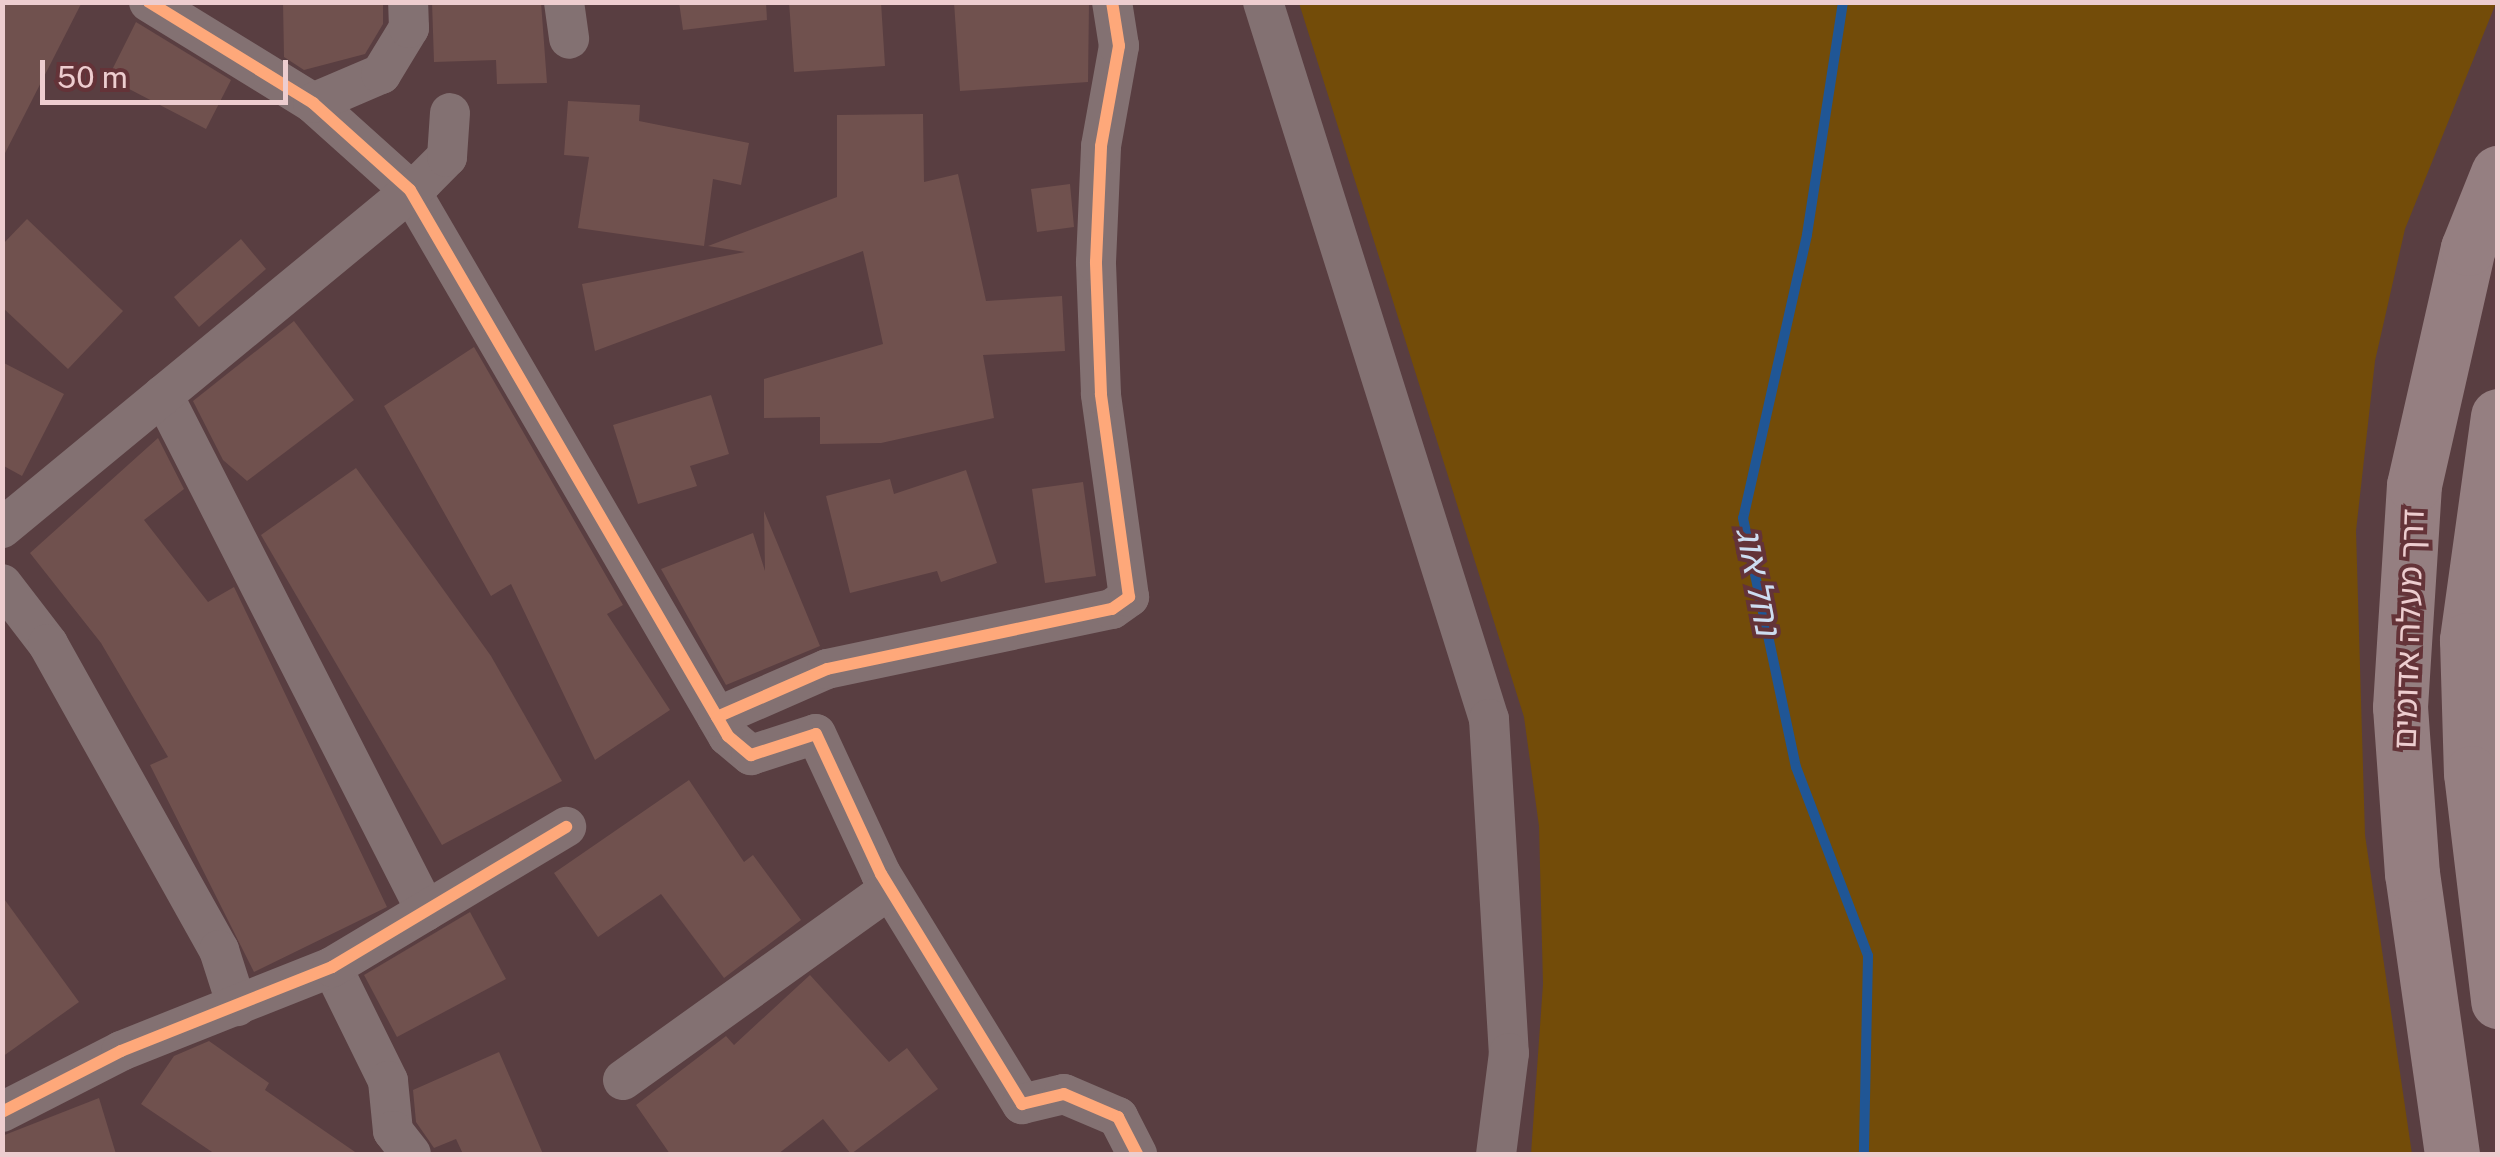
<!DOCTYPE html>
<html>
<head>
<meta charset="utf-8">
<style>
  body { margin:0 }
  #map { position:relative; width:2500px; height:1157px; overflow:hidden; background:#593e41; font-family:"Public Sans","Noto Sans Hebrew",sans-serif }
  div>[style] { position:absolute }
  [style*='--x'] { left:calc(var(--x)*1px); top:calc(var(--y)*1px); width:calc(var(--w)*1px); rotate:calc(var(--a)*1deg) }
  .green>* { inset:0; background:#734c09 }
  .stream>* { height:10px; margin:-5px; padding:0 5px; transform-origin:5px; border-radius:5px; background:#205695 }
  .building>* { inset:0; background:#70514e }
  .minor>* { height:40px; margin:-20px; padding:0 20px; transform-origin:20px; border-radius:20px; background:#837172 }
  .highway>* { height:55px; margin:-27.5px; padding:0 27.5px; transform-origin:27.5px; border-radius:27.5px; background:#957f81 }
  .cycleway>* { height:12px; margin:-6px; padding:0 6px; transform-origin:6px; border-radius:6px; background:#fea87a }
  span { translate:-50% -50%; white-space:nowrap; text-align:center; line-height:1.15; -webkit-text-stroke:8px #643338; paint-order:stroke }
  .street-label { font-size:32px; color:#edcdcf }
  .water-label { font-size:35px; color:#cdddf0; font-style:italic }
  .frame { position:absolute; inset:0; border:5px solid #edcdcf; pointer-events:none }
  .scale { position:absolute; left:40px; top:60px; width:248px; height:45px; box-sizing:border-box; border:5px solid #edcdcf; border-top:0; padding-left:12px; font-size:30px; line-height:35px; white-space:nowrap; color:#edcdcf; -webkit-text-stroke:8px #643338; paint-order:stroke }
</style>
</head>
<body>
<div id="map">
  <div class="green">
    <div style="clip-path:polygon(1299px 3px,2496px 3px,2405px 229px,2375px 361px,2356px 531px,2365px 835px,2412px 1154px,1531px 1154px,1543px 984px,1539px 826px,1524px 717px)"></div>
  </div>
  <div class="stream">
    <div style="--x:1843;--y:2;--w:236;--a:98.8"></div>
    <div style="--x:1807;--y:235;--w:290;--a:102.7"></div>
    <div style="--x:1743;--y:518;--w:255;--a:78"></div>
    <div style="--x:1796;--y:767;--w:202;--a:69.1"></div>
    <div style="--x:1868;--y:956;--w:198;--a:91.2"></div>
  </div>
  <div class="building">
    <div style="clip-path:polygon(2px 2px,82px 2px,2px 159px)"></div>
    <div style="clip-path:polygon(283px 2px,383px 2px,383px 24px,365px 54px,304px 70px,284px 57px)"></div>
    <div style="clip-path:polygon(432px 2px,541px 2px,547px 83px,497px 84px,496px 60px,434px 62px)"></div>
    <div style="clip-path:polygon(679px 2px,766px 2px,767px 20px,683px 30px)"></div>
    <div style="clip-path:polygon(789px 2px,881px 2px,885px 66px,794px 72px)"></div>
    <div style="clip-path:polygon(954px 2px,1089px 2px,1088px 82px,960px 91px)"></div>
    <div style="clip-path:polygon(136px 22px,231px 80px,206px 129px,108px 78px)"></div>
    <div style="clip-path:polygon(568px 101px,640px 105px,639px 121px,749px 143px,741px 185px,713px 179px,704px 246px,578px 228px,589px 157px,564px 155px)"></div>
    <div style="clip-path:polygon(923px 114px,924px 182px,958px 174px,986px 301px,1062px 296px,1065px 351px,983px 355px,994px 418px,881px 443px,820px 444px,820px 417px,764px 418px,764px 379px,883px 344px,863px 251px,595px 351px,582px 284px,745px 252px,708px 246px,837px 197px,837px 115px)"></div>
    <div style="clip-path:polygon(1070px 184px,1074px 227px,1037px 232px,1031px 189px)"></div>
    <div style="clip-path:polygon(27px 219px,123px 311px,68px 369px,2px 307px,2px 245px)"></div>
    <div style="clip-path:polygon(241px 239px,266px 269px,199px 327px,174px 297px)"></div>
    <div style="clip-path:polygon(294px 321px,354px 400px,247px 481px,223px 460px,193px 401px)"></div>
    <div style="clip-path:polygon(474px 347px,623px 605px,607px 614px,670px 710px,595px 760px,511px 584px,491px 596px,384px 406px)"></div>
    <div style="clip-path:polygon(2px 362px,64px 394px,22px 476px,2px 465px)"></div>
    <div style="clip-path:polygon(711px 395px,729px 454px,690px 466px,697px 486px,638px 504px,613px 425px)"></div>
    <div style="clip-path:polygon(158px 438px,184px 489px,144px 520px,208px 602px,234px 587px,387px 907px,254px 972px,150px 765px,168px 757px,101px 643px,30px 553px)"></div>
    <div style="clip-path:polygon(356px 468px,491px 656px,562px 781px,442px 845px,261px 535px)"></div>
    <div style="clip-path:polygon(966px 470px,997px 563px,941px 582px,937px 571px,850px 593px,826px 496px,890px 479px,894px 494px)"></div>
    <div style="clip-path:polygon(1083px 482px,1096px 576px,1045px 583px,1032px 489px)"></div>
    <div style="clip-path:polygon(764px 511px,820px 646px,726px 685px,661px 569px,753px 533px,765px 571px)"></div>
    <div style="clip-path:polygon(689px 780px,744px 862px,753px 855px,801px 920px,724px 978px,661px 894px,598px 937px,554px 873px)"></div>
    <div style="clip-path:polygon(2px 896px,79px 1002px,2px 1057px)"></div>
    <div style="clip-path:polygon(470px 912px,506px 979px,397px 1037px,364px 975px)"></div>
    <div style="clip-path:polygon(810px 975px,889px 1062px,907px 1048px,938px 1089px,851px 1154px,823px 1119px,778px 1154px,670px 1154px,636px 1105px,726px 1036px,734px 1045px)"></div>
    <div style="clip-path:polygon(209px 1041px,269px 1083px,265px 1090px,358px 1154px,215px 1154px,141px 1104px,174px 1056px)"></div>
    <div style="clip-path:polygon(499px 1052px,543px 1154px,463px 1154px,456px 1139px,434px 1148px,416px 1122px,413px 1090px)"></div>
    <div style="clip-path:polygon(99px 1098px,116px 1154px,2px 1154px,2px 1136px)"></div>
  </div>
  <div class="minor">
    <div style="--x:149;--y:2;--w:193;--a:31.6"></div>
    <div style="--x:313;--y:103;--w:130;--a:41.9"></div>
    <div style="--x:410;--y:190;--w:632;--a:59.78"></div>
    <div style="--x:728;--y:736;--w:30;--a:40"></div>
    <div style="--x:751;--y:755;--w:68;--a:-17.9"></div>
    <div style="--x:816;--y:734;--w:154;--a:65.1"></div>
    <div style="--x:881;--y:874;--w:270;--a:58.5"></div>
    <div style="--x:1022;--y:1104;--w:43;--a:-13.4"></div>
    <div style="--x:1064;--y:1094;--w:59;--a:23.1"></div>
    <div style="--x:1118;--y:1117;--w:42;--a:62.8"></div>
    <div style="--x:564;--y:2;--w:37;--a:82"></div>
    <div style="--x:1263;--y:2;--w:752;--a:72.51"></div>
    <div style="--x:1489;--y:719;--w:335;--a:86.6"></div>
    <div style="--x:1509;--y:1053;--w:102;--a:97.3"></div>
    <div style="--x:313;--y:103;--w:74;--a:-23.1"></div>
    <div style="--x:381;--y:74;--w:54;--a:-58.7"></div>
    <div style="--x:409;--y:28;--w:26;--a:-92"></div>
    <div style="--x:163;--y:395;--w:579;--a:62.99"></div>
    <div style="--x:2;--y:528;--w:546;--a:-39.5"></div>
    <div style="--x:423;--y:181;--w:34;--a:-45"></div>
    <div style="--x:447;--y:157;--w:44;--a:-86.1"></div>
    <div style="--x:2;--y:584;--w:76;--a:52.5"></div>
    <div style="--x:48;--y:644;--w:351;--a:60.8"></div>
    <div style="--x:219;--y:950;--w:59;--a:72.2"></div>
    <div style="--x:717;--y:717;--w:120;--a:-23.6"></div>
    <div style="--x:827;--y:669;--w:291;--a:-11.9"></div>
    <div style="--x:1112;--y:609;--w:21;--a:-35"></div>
    <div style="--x:1129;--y:597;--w:205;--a:-97.9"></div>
    <div style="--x:1101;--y:394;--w:132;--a:-92.2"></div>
    <div style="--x:1096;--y:262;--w:116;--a:-87.5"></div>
    <div style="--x:1101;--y:146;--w:102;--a:-79.8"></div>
    <div style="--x:1119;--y:46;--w:45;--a:-99"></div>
    <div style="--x:332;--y:967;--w:127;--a:63.8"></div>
    <div style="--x:388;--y:1081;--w:50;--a:84.3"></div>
    <div style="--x:393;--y:1131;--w:29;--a:52"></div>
    <div style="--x:623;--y:1080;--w:328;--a:-35.6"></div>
    <div style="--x:2;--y:1112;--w:134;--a:-27.1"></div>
    <div style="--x:121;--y:1051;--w:227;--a:-21.7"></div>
    <div style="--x:332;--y:967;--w:273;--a:-30.9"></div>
  </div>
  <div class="highway">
    <div style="--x:2498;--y:416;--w:226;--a:97.9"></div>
    <div style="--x:2467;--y:640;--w:133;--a:88.3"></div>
    <div style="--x:2471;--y:773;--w:230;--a:83.2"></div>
    <div style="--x:2452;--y:1154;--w:283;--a:-98.1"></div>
    <div style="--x:2412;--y:874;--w:167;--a:-94.1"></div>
    <div style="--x:2400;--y:707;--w:222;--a:-86.4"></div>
    <div style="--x:2414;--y:485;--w:243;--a:-77.2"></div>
    <div style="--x:2468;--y:248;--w:81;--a:-68.2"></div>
  </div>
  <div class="cycleway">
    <div style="--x:149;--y:2;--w:193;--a:31.6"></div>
    <div style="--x:313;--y:103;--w:130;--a:41.9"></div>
    <div style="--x:410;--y:190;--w:632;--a:59.78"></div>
    <div style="--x:728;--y:736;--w:30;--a:40"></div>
    <div style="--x:751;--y:755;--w:68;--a:-17.9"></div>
    <div style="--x:816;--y:734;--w:154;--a:65.1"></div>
    <div style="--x:881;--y:874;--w:270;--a:58.5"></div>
    <div style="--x:1022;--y:1104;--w:43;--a:-13.4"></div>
    <div style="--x:1064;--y:1094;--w:59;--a:23.1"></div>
    <div style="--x:1118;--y:1117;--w:42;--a:62.8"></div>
    <div style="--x:717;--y:717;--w:120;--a:-23.6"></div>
    <div style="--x:827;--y:669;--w:291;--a:-11.9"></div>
    <div style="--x:1112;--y:609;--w:21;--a:-35"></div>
    <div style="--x:1129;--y:597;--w:205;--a:-97.9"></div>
    <div style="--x:1101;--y:394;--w:132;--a:-92.2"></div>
    <div style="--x:1096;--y:262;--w:116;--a:-87.5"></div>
    <div style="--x:1101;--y:146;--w:102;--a:-79.8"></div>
    <div style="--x:1119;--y:46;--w:45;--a:-99"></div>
    <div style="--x:2;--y:1112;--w:134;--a:-27.1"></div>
    <div style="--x:121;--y:1051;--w:227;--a:-21.7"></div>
    <div style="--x:332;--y:967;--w:273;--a:-30.9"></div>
  </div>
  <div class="street-label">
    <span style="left:2409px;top:629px;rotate:-88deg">דרך מעלה אדומים</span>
  </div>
  <div class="water-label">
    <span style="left:1758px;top:581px;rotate:79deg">נחל אוג</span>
  </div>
  <div class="frame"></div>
  <div class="scale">50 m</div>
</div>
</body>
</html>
